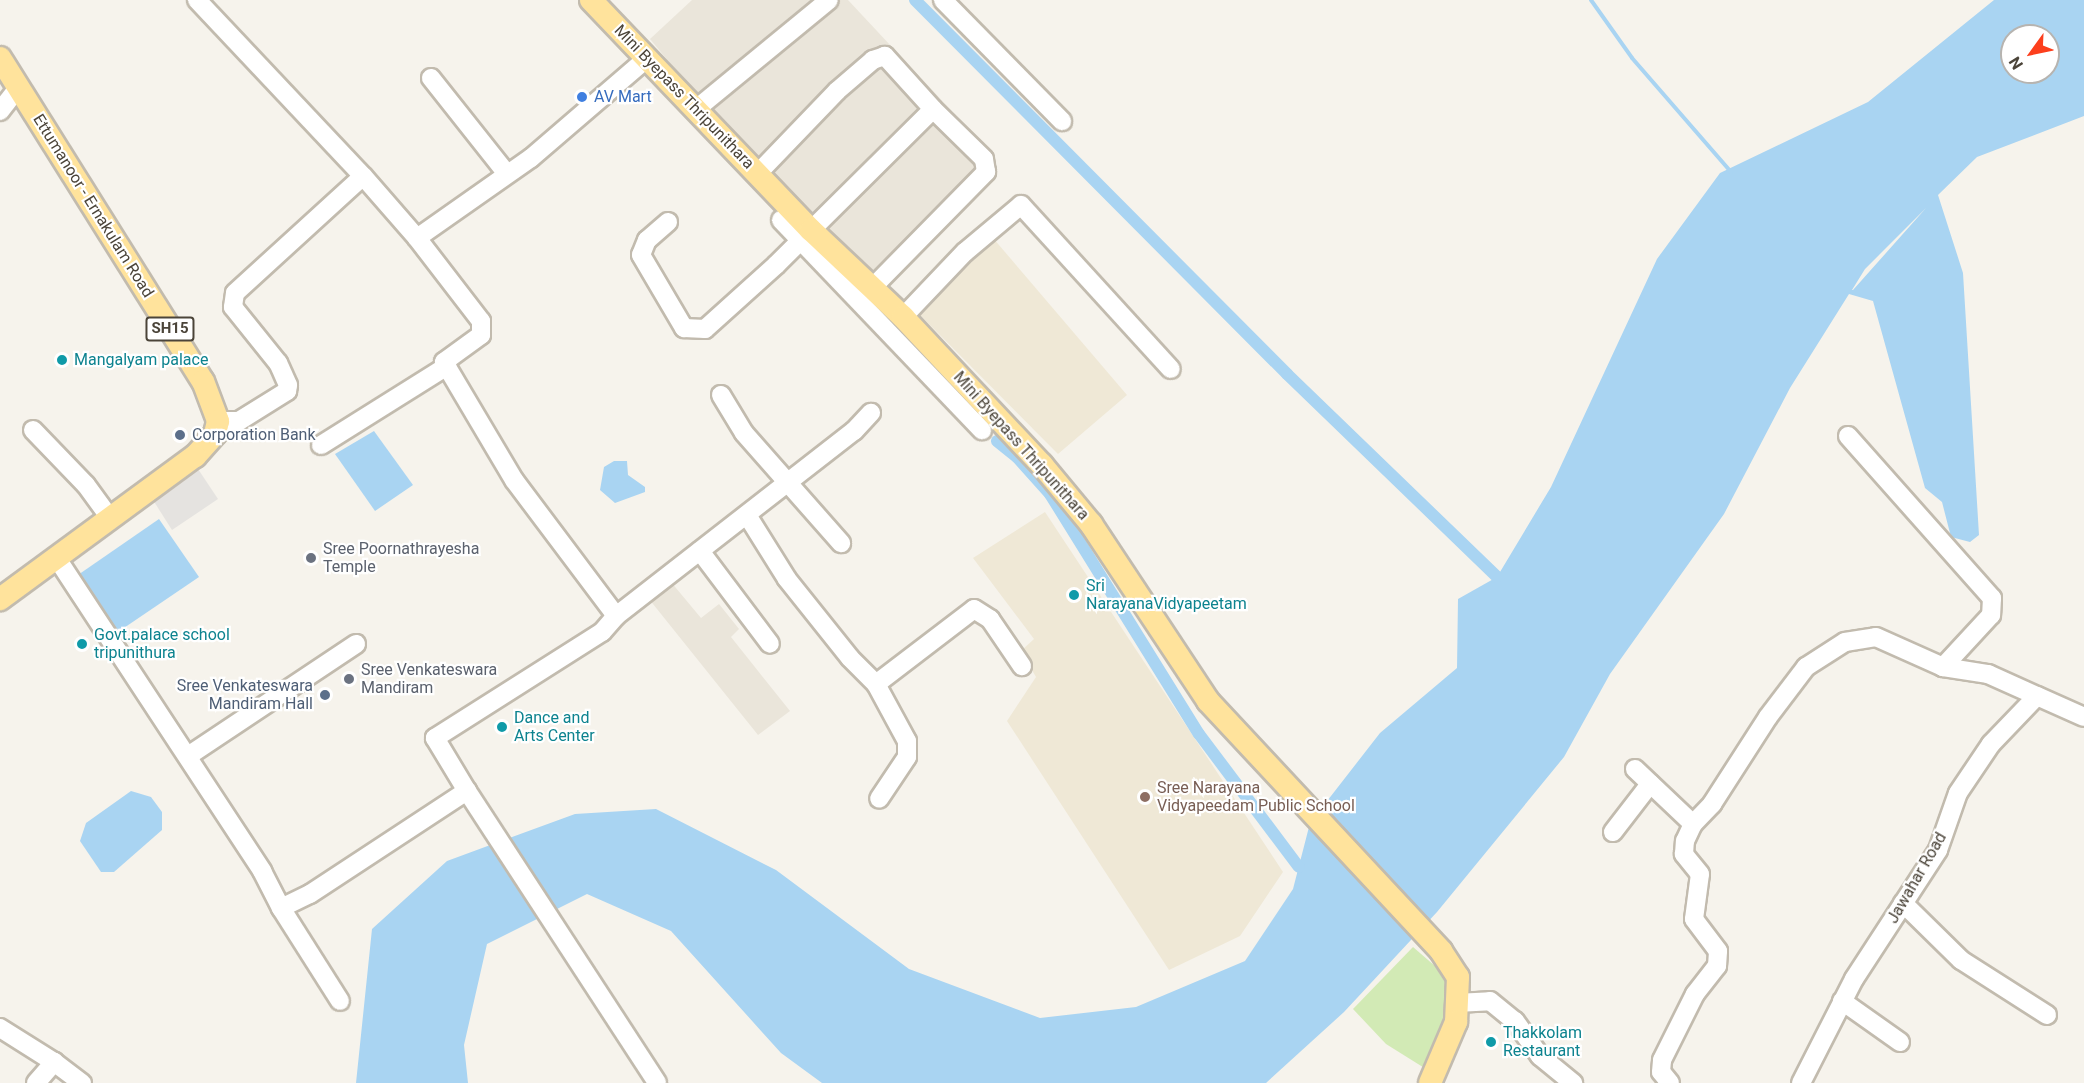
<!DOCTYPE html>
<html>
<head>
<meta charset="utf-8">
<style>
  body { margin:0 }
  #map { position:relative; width:2084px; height:1083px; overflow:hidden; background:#f6f3ec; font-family:Roboto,sans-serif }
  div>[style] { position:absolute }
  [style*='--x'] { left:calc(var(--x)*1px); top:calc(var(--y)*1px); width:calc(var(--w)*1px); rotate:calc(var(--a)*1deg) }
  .residential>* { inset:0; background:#eae5da }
  .education>* { inset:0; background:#efe8d6 }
  .green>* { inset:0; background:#d2eab5 }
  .parking>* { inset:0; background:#e5e3e0 }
  .water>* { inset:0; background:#a9d4f2 }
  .stream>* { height:4px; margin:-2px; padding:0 2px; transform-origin:2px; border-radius:2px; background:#a9d4f2 }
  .canal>* { height:12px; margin:-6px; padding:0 6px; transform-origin:6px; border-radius:6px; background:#a9d4f2 }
  .roads { filter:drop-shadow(2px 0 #c2bbae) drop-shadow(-2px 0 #c2bbae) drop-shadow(0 2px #c2bbae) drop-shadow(0 -2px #c2bbae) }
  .minor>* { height:18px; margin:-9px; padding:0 9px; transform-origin:9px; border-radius:9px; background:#fff }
  .major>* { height:22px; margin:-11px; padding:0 11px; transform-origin:11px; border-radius:11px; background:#ffe39c }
  .dots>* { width:16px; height:16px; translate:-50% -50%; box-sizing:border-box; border:3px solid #fff; border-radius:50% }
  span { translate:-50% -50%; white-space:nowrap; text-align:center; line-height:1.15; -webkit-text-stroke:4.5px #fff; paint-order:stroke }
  .shield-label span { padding:2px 4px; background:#fff; border:2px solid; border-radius:4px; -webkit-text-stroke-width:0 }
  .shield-label { font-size:15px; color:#4b4439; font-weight:700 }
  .shop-label { font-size:16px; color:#366cbe }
  .left { translate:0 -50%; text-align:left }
  .street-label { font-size:16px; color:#4b4439 }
  .culture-label { font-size:16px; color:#0d838f }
  .service-label { font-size:16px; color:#4e5e75 }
  .right { translate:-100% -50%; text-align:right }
  .worship-label { font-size:16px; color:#5b616d }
  .education-label { font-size:16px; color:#785e54 }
  .north { position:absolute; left:2000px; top:24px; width:60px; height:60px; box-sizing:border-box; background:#fff; border:2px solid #b7b4b0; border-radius:50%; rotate:237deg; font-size:16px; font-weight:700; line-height:24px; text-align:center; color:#4b4439 }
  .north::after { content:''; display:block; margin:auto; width:21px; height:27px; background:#fc3f1d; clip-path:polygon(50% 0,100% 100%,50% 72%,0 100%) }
</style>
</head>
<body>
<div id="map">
  <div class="residential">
    <div style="clip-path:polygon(692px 0,817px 0,704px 104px,650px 39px)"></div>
    <div style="clip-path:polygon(838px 0,848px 0,991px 153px,870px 278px,711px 108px)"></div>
    <div style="clip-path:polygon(671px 582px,701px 618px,719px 604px,739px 629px,731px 637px,790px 711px,758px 735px,649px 599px)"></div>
  </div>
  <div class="education">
    <div style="clip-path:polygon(993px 238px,1127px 395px,1058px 454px,915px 310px)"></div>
    <div style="clip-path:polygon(1045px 512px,1283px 872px,1240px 936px,1169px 970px,1007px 721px,1036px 677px,1021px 651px,1034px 639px,973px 558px)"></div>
  </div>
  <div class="green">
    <div style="clip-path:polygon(1413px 947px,1435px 966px,1445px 982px,1448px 998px,1439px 1039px,1426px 1069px,1386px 1044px,1353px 1009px)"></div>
  </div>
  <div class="parking">
    <div style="clip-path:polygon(198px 469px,218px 499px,172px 530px,153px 500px)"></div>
  </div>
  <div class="water">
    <div style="clip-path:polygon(evenodd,1994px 0,2084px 0,2084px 116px,1977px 157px,1938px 195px,1963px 273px,1979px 535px,1970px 542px,1951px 537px,1942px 502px,1925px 488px,1873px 301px,1849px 294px,1790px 388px,1724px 514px,1610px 674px,1564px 757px,1437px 912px,1344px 1012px,1266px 1083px,822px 1083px,781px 1053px,671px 931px,587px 894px,487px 944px,464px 1045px,468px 1083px,356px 1083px,372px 929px,447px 861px,575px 814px,656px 809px,776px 870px,909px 969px,1040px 1018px,1136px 1007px,1245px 961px,1293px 889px,1310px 823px,1380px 733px,1457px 668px,1458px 599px,1497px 577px,1551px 487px,1657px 259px,1720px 173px,1868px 102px,1994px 0,2012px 36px,2048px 36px,2048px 72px,2012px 72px,2012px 36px,1994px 0,1926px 208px,1853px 290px,1852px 290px,1865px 269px,1926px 208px)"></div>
    <div style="clip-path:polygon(374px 431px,413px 485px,375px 511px,335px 454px)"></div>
    <div style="clip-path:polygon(614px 461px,627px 461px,628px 475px,645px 487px,645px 492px,615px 503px,600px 490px,604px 467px)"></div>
    <div style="clip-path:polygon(159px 519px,199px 577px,115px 634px,75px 577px)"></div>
    <div style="clip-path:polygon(131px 791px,151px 797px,162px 812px,162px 830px,114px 872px,101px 872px,80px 841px,86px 823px)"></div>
  </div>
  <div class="stream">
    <div style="--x:1591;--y:0;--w:71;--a:54.7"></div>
    <div style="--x:1632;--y:58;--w:151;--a:49"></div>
  </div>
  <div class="canal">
    <div style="--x:915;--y:0;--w:528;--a:45.15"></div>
    <div style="--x:1287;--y:374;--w:292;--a:44"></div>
    <div style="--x:997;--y:441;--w:26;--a:39"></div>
    <div style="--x:1017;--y:457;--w:50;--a:48.3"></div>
    <div style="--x:1050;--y:494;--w:282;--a:58.2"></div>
    <div style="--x:1199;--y:734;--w:166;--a:53.1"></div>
  </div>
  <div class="roads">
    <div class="minor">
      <div style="--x:197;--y:0;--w:242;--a:46.7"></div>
      <div style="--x:363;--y:176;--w:82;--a:48.9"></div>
      <div style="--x:417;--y:238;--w:105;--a:52.4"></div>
      <div style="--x:481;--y:321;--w:14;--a:90"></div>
      <div style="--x:481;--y:335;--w:46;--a:143.9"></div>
      <div style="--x:444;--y:362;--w:137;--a:59.3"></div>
      <div style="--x:514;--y:480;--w:170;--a:53.1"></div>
      <div style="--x:616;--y:616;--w:21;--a:131"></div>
      <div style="--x:602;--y:632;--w:198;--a:147.6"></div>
      <div style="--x:435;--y:738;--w:62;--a:58.9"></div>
      <div style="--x:943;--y:0;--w:170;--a:45.5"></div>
      <div style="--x:431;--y:78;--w:122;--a:51.6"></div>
      <div style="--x:695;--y:110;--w:173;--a:-39.4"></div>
      <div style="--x:0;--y:111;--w:29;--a:-52"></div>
      <div style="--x:781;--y:220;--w:291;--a:46.3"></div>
      <div style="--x:668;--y:222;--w:28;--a:139"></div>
      <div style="--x:647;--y:240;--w:16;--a:112"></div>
      <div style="--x:641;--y:255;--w:85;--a:59.5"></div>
      <div style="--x:684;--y:328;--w:21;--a:3"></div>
      <div style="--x:705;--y:329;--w:96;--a:-42"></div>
      <div style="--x:776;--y:265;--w:221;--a:-44.8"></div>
      <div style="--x:933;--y:109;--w:72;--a:-132.2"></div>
      <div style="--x:885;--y:56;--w:13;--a:162"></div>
      <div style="--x:873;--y:60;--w:48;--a:139.3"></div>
      <div style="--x:837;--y:91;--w:114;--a:133.9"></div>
      <div style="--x:417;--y:238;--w:139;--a:-35.1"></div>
      <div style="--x:531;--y:158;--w:152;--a:-40.7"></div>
      <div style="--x:872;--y:288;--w:163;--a:-45.5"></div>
      <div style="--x:986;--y:172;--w:13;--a:-99"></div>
      <div style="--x:984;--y:159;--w:71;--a:-135.6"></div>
      <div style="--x:903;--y:317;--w:90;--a:-46.4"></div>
      <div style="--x:965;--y:252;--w:73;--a:-40"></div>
      <div style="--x:1021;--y:205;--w:222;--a:47.6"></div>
      <div style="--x:721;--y:395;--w:44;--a:58.8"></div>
      <div style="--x:744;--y:433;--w:147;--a:48.6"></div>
      <div style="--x:218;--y:421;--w:21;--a:0"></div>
      <div style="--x:239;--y:421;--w:57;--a:-32"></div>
      <div style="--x:287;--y:391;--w:6;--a:-81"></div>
      <div style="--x:288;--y:385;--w:24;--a:-114"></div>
      <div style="--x:278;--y:363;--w:72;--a:-128.8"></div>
      <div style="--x:233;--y:307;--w:14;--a:-82"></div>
      <div style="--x:235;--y:293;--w:173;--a:-42.4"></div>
      <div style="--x:33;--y:430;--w:76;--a:46.1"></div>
      <div style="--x:86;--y:485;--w:39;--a:54"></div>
      <div style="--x:1848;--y:436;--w:217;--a:48.4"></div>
      <div style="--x:1992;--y:598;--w:17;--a:93"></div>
      <div style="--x:1991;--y:615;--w:71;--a:132.7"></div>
      <div style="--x:321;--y:445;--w:149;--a:-32.1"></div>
      <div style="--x:747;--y:515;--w:75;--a:58"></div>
      <div style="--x:787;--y:579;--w:101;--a:51.4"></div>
      <div style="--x:850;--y:658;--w:37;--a:45"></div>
      <div style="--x:876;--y:684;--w:65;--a:61.5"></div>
      <div style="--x:907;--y:741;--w:16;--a:90"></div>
      <div style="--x:907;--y:757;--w:50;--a:123.7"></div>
      <div style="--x:700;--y:551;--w:116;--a:53"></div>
      <div style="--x:56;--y:557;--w:376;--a:56.7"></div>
      <div style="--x:262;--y:871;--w:42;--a:62.8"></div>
      <div style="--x:281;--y:908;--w:32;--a:-26"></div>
      <div style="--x:310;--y:894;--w:188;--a:-33.3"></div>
      <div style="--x:467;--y:791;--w:348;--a:56.9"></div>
      <div style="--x:616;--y:616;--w:301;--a:-37.9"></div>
      <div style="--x:854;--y:431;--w:25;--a:-47"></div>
      <div style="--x:876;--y:684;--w:123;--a:-37.4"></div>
      <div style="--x:974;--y:609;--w:19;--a:32"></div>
      <div style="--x:990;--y:619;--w:57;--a:55.8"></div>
      <div style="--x:188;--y:756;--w:202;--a:-33.7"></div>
      <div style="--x:1635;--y:769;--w:80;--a:43.5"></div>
      <div style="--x:1613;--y:832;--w:61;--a:-52.4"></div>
      <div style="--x:1903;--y:903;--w:81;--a:44.5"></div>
      <div style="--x:1961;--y:960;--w:102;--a:32.6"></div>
      <div style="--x:281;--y:908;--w:110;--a:57.6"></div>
      <div style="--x:1842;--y:1001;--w:71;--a:35.3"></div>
      <div style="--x:1456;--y:1003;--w:34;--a:-3"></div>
      <div style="--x:1490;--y:1001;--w:32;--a:39"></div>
      <div style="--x:1515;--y:1021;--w:43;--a:54.5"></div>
      <div style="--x:1540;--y:1056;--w:43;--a:39.3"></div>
      <div style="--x:0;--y:1028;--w:64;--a:32.2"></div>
      <div style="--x:36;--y:1083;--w:28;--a:-49"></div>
      <div style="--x:54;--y:1062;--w:35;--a:37"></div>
      <div style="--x:1670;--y:1083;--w:14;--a:-129"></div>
      <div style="--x:1661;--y:1072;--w:12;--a:-85"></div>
      <div style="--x:1662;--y:1060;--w:74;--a:-63.4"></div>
      <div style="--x:1695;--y:994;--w:36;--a:-52"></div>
      <div style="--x:1717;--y:966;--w:15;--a:-86"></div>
      <div style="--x:1718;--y:951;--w:40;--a:-127"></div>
      <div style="--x:1694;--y:919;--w:45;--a:-82.4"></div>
      <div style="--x:1700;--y:874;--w:26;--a:-129"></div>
      <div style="--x:1684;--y:854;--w:13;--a:-86"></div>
      <div style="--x:1685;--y:841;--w:19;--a:-65"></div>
      <div style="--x:1693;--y:824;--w:28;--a:-46"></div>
      <div style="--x:1712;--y:804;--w:103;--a:-57.2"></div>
      <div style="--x:1768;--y:717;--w:63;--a:-52.8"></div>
      <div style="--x:1806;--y:667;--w:46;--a:-32.7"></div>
      <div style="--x:1845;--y:642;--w:31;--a:-9"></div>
      <div style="--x:1876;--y:637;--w:73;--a:24.1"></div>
      <div style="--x:1943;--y:667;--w:46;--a:8.8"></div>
      <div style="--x:1988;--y:674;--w:54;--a:24.2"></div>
      <div style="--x:1801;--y:1083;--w:117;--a:-63"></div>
      <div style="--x:1854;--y:979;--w:154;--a:-56.9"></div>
      <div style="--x:1938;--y:850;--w:60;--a:-70.7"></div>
      <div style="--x:1958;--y:793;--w:59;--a:-56"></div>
      <div style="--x:1991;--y:744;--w:66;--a:-46.2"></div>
      <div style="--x:2037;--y:696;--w:51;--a:24.1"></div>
    </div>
    <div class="major">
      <div style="--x:591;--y:0;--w:318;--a:46.3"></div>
      <div style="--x:811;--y:230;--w:127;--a:43.4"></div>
      <div style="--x:903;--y:317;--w:203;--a:46.8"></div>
      <div style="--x:1042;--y:465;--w:77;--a:50.3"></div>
      <div style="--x:1091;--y:524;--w:212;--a:56.5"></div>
      <div style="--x:1208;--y:701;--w:342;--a:47"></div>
      <div style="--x:1441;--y:951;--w:31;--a:57"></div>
      <div style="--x:1458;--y:977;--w:45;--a:92.5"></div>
      <div style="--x:1456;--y:1022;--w:66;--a:113.1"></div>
      <div style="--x:0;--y:58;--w:381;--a:57.9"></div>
      <div style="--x:203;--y:381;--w:43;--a:69.4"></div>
      <div style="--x:218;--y:421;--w:13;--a:103"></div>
      <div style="--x:215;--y:434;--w:30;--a:132"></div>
      <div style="--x:195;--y:456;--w:242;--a:143.7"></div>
    </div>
  </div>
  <div class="dots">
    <div style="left:582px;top:97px;background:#3f7fe0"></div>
    <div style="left:62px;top:360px;background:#0f9aa8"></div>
    <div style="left:180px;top:435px;background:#5c6f8a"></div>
    <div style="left:311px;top:558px;background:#6b7280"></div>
    <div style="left:1074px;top:595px;background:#0f9aa8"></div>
    <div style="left:82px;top:644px;background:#0f9aa8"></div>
    <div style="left:349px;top:679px;background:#6b7280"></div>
    <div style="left:325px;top:695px;background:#5c6f8a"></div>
    <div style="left:502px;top:727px;background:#0f9aa8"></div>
    <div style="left:1145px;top:797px;background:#8d6e63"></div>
    <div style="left:1491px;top:1042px;background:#0f9aa8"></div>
  </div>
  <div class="shield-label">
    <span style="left:170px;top:329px">SH15</span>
  </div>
  <div class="shop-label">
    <span class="left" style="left:594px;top:97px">AV Mart</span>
  </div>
  <div class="street-label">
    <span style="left:684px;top:97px;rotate:46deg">Mini Byepass Thripunithara</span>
    <span style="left:93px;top:206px;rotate:58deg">Ettumanoor - Ernakulam Road</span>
    <span style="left:1021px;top:446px;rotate:48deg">Mini Byepass Thripunithara</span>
    <span style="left:1917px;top:878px;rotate:-60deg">Jawahar Road</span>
  </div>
  <div class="culture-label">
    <span class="left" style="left:74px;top:360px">Mangalyam palace</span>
    <span class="left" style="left:1086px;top:595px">Sri<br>NarayanaVidyapeetam</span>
    <span class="left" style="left:94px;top:644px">Govt.palace school<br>tripunithura</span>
    <span class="left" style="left:514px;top:727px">Dance and<br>Arts Center</span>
    <span class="left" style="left:1503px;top:1042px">Thakkolam<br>Restaurant</span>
  </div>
  <div class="service-label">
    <span class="left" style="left:192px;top:435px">Corporation Bank</span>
    <span class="right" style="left:313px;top:695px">Sree Venkateswara<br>Mandiram Hall</span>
  </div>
  <div class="worship-label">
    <span class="left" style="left:323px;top:558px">Sree Poornathrayesha<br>Temple</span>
    <span class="left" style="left:361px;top:679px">Sree Venkateswara<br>Mandiram</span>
  </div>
  <div class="education-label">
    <span class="left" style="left:1157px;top:797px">Sree Narayana<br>Vidyapeedam Public School</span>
  </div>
  <div class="north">N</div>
</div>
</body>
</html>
